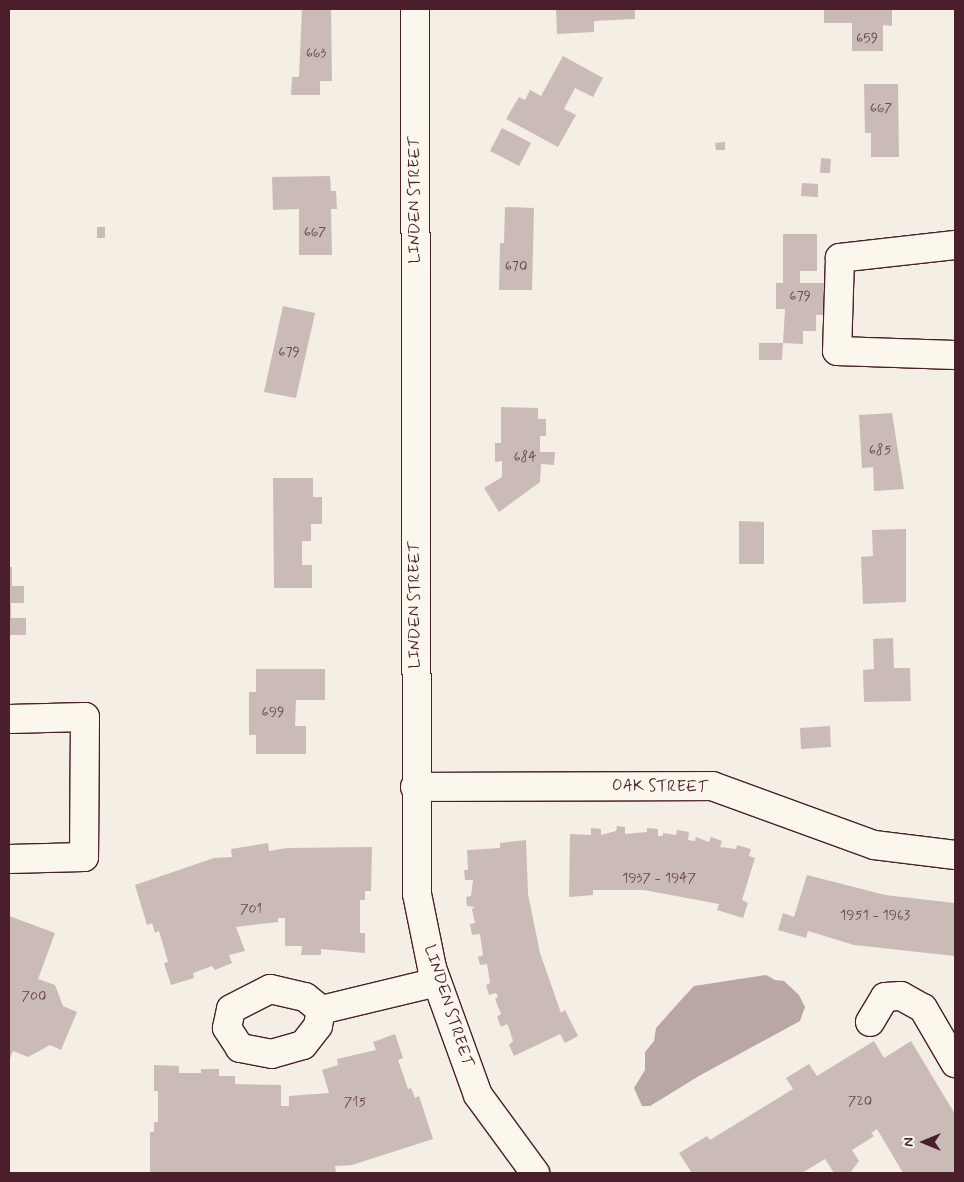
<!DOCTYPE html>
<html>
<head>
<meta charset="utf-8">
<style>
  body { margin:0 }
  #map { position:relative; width:964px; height:1182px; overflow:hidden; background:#f4eee4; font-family:Mynerve,sans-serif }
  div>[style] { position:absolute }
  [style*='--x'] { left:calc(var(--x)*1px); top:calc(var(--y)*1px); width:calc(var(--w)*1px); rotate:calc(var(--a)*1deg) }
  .water>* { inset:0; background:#baa7a5 }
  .building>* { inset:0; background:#cabbb6 }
  .roads { filter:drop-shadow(1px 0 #4a1f2b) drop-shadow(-1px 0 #4a1f2b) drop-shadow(0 1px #4a1f2b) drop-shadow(0 -1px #4a1f2b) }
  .minor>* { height:28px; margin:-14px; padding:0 14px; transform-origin:14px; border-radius:14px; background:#fbf7ec }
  span { translate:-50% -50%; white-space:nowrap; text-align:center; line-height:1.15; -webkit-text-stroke:4px #fbf7ec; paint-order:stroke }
  .number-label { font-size:14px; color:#6a464e }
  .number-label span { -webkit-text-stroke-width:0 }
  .street-label { font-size:16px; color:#4a1f2b }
  .frame { position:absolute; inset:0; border:10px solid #4a1f2b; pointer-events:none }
  .north { position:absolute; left:899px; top:1117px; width:50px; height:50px; -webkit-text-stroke:4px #fbf7ec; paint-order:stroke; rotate:270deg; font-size:14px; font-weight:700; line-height:20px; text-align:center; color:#4a1f2b }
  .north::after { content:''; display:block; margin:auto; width:18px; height:22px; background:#4a1f2b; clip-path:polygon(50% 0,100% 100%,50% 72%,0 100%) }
</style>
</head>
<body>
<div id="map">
  <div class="water">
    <div style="clip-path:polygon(766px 975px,775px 980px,784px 981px,799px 995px,805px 1007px,800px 1021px,699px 1076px,650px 1106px,642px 1106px,634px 1088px,645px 1070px,645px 1052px,654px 1041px,656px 1028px,681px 1000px,694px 986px)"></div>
  </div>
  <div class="building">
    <div style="clip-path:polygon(302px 9px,331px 9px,332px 81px,320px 81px,320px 95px,291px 95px,292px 77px,299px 77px)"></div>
    <div style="clip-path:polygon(556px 9px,635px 9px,635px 19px,594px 21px,594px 32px,557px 34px)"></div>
    <div style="clip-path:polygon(824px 9px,892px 9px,892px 26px,883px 25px,883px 51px,852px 51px,852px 23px,824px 23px)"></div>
    <div style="clip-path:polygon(563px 56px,603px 78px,593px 97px,575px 88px,564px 109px,576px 115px,558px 147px,506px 119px,519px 97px,525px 100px,530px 90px,541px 96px)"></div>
    <div style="clip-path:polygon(864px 84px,898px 84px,899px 157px,871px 157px,871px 133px,865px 133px)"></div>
    <div style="clip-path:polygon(502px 128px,531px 143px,519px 166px,490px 151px)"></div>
    <div style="clip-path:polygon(725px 142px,725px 150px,716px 150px,715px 143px)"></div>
    <div style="clip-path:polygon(821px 158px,831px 159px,830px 173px,820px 173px)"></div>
    <div style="clip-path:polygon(330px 176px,331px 191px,336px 191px,337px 209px,331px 209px,332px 255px,299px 255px,299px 209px,273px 210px,272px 177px)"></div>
    <div style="clip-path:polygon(802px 183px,818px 184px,818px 197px,801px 196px)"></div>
    <div style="clip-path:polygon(505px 207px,534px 208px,532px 290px,499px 290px,500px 243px,504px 243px)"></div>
    <div style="clip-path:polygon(97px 227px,105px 227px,105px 238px,97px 238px)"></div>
    <div style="clip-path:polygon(783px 234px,817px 234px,817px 271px,800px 271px,800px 283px,824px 283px,824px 315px,816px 315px,816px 331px,803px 331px,803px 344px,783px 343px,785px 309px,776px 309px,776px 283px,783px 283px)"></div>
    <div style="clip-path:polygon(283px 306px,315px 313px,296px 398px,264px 392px)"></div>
    <div style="clip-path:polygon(759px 343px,783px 343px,782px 360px,759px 360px)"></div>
    <div style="clip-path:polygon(501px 407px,538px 408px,538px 419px,546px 419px,546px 436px,540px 436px,540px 452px,555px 452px,554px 465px,541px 464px,540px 482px,499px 512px,484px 488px,502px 477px,502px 461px,495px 462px,495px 443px,501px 443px)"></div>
    <div style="clip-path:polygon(892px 413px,904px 489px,874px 491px,873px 467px,862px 468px,859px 415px)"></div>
    <div style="clip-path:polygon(273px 478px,313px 478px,313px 497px,322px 497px,322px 524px,311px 524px,311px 541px,302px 541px,302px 565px,312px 565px,312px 588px,274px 588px)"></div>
    <div style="clip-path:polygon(739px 521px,764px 522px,764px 564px,739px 564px)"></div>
    <div style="clip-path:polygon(906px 529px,906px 602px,863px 604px,861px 557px,873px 556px,872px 530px)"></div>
    <div style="clip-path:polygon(9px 567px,12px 567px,12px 586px,24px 586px,24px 603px,11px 603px,11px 618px,26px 618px,26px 635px,11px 635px,9px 639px)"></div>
    <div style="clip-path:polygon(893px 638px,894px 668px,910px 668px,911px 701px,864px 702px,863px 670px,874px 669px,873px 639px)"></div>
    <div style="clip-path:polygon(256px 669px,325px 669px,325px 700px,296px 700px,295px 726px,306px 726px,306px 754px,256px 754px,256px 735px,249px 735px,249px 692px,256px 692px)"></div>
    <div style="clip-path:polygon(830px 726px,831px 747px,801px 749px,800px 728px)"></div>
    <div style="clip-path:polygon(617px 826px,625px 827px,625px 834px,647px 832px,647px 828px,658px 829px,658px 836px,663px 836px,663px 833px,676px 835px,677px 830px,689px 832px,688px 840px,695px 841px,696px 837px,709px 842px,711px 837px,722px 841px,720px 847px,736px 849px,737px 845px,751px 849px,749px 856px,755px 858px,742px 900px,748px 903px,743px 918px,717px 910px,719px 904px,644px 890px,593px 890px,593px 895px,569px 897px,570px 834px,591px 835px,591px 828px,601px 829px,601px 835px,616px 831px)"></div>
    <div style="clip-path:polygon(526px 840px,528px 894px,540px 953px,561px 1013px,565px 1010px,578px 1036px,565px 1043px,560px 1034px,514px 1056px,509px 1045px,513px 1041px,509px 1028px,507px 1024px,501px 1027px,497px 1017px,501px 1014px,495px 999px,498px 997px,496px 993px,489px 995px,486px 985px,490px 983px,487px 964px,480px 965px,478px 957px,483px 955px,480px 934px,472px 935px,470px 924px,475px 923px,472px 909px,475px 907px,467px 906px,466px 897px,471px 896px,473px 880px,465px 880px,464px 870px,468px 870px,467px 850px,500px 848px,500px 843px)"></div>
    <div style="clip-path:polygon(268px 843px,269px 851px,287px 848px,372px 847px,371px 891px,365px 891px,365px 900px,360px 900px,360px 933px,365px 933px,365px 953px,321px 949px,321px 955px,301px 955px,302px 946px,285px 946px,285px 918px,278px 918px,278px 922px,236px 927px,245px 951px,229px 955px,232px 963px,215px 970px,212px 966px,193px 973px,194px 978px,171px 985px,164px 963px,168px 962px,159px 931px,155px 933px,152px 923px,147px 925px,135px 885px,214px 858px,232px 857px,231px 849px)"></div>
    <div style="clip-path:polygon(807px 875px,885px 895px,955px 903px,955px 956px,854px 945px,808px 931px,806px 938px,778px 930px,783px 913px,794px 917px)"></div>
    <div style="clip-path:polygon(9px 916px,55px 933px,38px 979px,55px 985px,63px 1006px,77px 1012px,61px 1050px,50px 1045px,28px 1057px,13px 1051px,9px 1061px)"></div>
    <div style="clip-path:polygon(395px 1034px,403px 1058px,398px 1060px,408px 1089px,411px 1088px,415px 1098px,419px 1096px,433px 1139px,352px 1165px,335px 1166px,336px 1173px,150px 1173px,150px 1132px,154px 1132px,154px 1122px,158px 1122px,158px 1091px,154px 1091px,154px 1065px,179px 1066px,179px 1073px,201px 1073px,201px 1069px,219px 1069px,219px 1076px,235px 1076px,235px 1084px,281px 1085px,281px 1106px,289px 1106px,289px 1096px,329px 1093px,322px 1070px,338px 1065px,337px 1059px,376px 1050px,373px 1042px)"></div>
    <div style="clip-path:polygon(874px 1041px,884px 1058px,911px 1041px,955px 1114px,955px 1173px,903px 1173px,877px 1129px,871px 1133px,874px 1136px,852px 1150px,859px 1161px,850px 1173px,834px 1173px,825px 1159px,802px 1173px,692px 1173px,679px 1153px,707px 1136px,710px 1140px,793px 1089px,786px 1078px,809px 1064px,817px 1076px)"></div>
  </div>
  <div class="roads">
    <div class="minor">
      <div style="--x:415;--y:9;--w:885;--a:89.87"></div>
      <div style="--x:417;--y:894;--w:76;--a:78.5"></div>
      <div style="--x:432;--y:968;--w:135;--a:70.1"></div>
      <div style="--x:478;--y:1095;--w:97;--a:53.8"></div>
      <div style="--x:955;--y:245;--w:116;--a:173.6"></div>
      <div style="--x:840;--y:258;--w:93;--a:91.8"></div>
      <div style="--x:837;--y:351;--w:118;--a:1.9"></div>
      <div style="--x:9;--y:719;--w:76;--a:-1.5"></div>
      <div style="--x:85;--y:717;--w:140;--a:90.4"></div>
      <div style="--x:84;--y:857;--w:75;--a:178.5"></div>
      <div style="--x:415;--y:787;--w:297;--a:-0.2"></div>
      <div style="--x:712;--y:786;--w:172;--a:20"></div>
      <div style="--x:874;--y:845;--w:82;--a:7"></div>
      <div style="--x:321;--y:1010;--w:16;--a:101"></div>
      <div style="--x:318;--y:1026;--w:24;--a:128"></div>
      <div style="--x:303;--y:1045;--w:32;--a:164"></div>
      <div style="--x:272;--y:1054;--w:33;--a:-169"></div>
      <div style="--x:240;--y:1048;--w:24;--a:-123"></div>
      <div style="--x:227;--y:1028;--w:19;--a:-78"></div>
      <div style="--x:231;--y:1009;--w:44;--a:-27.1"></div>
      <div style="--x:270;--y:989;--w:36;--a:13"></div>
      <div style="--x:305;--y:997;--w:21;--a:39"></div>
      <div style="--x:321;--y:1010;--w:119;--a:-13.6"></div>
      <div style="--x:870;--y:1022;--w:29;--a:-59"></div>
      <div style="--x:885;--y:997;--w:16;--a:-4"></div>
      <div style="--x:901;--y:996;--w:25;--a:29"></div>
      <div style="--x:923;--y:1008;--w:64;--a:59.8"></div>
    </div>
  </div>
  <div class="number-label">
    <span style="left:867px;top:38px">659</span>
    <span style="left:316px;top:53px">663</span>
    <span style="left:881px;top:108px">667</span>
    <span style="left:315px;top:232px">667</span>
    <span style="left:516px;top:266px">670</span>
    <span style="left:800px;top:296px">679</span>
    <span style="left:289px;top:352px">679</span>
    <span style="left:880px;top:450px">685</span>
    <span style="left:525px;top:457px">684</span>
    <span style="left:273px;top:712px">699</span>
    <span style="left:659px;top:878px">1937 - 1947</span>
    <span style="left:251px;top:909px">701</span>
    <span style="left:875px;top:915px">1951 - 1963</span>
    <span style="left:34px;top:996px">700</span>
    <span style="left:860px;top:1101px">720</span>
    <span style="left:355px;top:1102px">715</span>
  </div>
  <div class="street-label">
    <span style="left:415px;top:200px;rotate:-90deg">LINDEN STREET</span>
    <span style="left:415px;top:605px;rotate:-90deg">LINDEN STREET</span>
    <span style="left:660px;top:787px;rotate:1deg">OAK STREET</span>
    <span style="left:448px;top:1006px;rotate:72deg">LINDEN STREET</span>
  </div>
  <div class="frame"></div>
  <div class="north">N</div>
</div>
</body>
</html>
